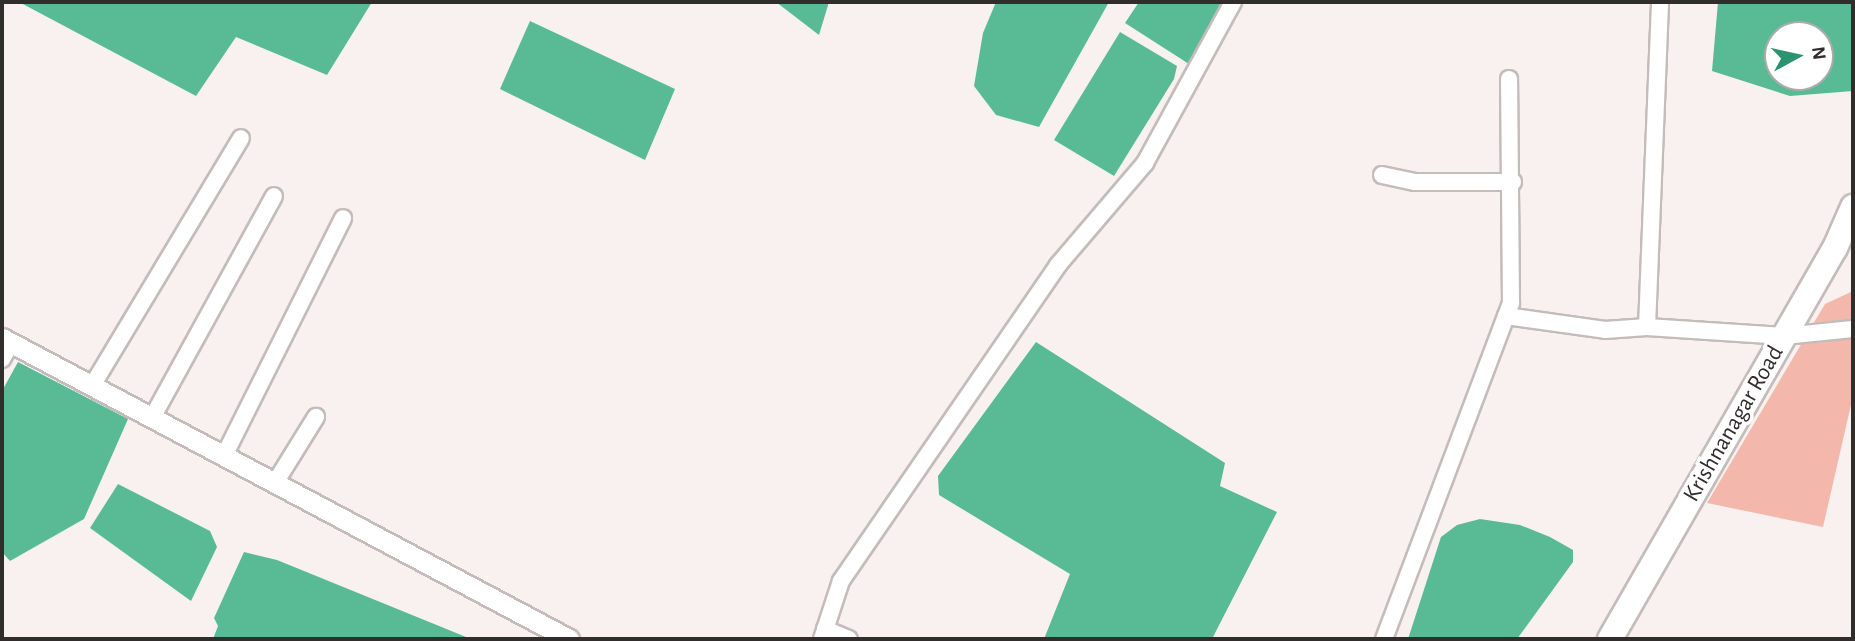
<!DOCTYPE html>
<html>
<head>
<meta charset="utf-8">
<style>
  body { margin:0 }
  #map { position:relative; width:1855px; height:641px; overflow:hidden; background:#f8f1f0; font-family:"Alegreya Sans",sans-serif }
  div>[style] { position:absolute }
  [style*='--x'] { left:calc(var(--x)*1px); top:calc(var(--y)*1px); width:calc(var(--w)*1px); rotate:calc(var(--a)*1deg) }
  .green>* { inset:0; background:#f3b8ab }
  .water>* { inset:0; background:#58bb95 }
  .roads { filter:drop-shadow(2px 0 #c3bcbb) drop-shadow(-2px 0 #c3bcbb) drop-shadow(0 2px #c3bcbb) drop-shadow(0 -2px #c3bcbb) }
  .minor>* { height:16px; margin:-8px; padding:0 8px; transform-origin:8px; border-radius:8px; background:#fff }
  .tertiary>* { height:19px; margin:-9.5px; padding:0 9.5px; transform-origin:9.5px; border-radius:9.5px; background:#fff }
  .primary>* { height:24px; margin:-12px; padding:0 12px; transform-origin:12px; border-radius:12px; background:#fff }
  span { translate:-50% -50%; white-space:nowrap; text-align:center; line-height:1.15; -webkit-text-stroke:7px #fff; paint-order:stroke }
  .street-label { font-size:24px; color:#302d2c }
  .frame { position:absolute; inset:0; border:4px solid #302d2c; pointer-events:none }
  .north { position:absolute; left:1764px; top:21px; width:70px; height:70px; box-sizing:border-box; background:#fff; border:2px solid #acabab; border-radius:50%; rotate:82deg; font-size:19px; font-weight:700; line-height:28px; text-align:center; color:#302d2c }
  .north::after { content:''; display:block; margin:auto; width:24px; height:32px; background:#2c9370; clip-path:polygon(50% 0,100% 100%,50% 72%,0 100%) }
</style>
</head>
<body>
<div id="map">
  <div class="green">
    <div style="clip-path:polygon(1853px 291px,1853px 396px,1823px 527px,1707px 503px,1825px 304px)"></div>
  </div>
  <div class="water">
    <div style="clip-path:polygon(19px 2px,372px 2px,327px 75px,236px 37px,196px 96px)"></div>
    <div style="clip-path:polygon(776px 2px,829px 2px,819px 35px)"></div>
    <div style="clip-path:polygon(996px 2px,1109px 2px,1039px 127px,996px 115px,974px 86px,983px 33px)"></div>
    <div style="clip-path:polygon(1139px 2px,1223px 2px,1189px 64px,1125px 23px)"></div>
    <div style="clip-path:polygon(evenodd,1718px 2px,1853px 2px,1853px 91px,1790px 96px,1712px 71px,1718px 2px,1778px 35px,1820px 35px,1820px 77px,1778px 77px,1778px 35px)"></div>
    <div style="clip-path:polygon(530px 21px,675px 89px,645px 160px,500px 89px)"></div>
    <div style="clip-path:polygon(1120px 32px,1177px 66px,1174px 79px,1114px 176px,1054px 140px)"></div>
    <div style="clip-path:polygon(1036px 342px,1225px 463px,1220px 486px,1277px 512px,1212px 639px,1044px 639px,1070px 574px,939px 495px,938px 476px)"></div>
    <div style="clip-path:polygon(18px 362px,128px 419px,84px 519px,10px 561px,2px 552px,2px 391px)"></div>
    <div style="clip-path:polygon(118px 484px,210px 531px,217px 547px,191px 601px,90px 528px)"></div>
    <div style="clip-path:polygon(1480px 519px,1520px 525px,1550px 537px,1573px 550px,1573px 562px,1517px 639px,1408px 639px,1441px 537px,1457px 525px)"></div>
    <div style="clip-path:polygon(244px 552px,277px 560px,471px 639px,213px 639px,218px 626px,214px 618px)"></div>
  </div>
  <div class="roads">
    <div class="minor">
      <div style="--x:1382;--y:175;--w:34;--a:12"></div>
      <div style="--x:1415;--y:182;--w:98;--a:0"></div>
      <div style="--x:1506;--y:316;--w:100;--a:8"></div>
      <div style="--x:1605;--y:330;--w:42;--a:-4.1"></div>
      <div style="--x:1647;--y:327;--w:137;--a:3.8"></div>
      <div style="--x:1784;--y:336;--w:69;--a:-5.8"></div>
      <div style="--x:1647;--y:327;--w:325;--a:-87.7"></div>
      <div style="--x:2;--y:359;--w:18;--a:-61"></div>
      <div style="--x:92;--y:386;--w:289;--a:-59"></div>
      <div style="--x:152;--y:418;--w:253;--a:-61.2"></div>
      <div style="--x:224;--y:456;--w:266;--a:-63.4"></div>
      <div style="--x:275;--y:483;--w:78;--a:-58.2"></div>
      <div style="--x:825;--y:629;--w:26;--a:23"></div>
      <div style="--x:822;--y:639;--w:61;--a:-71.9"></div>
      <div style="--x:841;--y:581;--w:383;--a:-55.5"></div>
      <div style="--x:1058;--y:265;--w:134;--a:-49.5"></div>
      <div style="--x:1145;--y:163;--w:183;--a:-61.3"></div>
      <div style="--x:1384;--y:639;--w:359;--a:-69.3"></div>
      <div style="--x:1511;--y:303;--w:224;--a:-90.5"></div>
    </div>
    <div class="tertiary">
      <div style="--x:2;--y:338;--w:642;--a:27.96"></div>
    </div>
    <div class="primary">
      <div style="--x:1610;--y:639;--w:451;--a:-60.1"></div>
      <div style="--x:1835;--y:248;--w:45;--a:-66.3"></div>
    </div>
  </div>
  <div class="street-label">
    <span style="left:1734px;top:424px;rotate:-60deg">Krishnanagar Road</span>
  </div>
  <div class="frame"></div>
  <div class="north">N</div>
</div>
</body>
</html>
